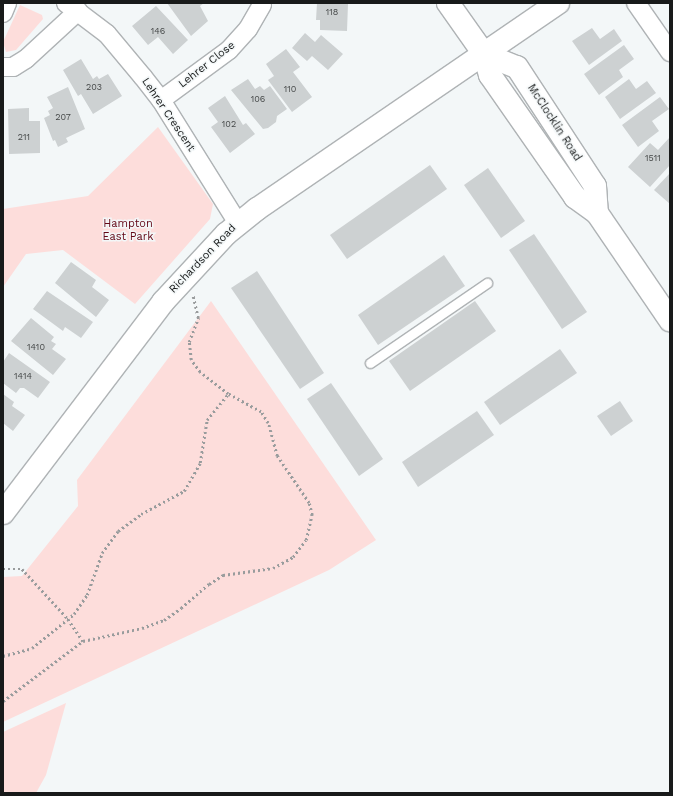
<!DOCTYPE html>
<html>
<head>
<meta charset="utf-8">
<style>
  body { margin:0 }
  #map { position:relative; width:673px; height:796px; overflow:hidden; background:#f3f7f8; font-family:"Work Sans",sans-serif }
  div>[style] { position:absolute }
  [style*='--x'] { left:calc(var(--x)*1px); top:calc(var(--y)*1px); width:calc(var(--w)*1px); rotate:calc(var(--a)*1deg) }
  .green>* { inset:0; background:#fddddb }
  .building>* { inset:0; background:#cdd1d2 }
  .path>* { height:2.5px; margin-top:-1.25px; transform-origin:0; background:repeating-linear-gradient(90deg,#999c9d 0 2px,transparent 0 5px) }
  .roads { filter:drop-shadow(1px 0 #afb3b5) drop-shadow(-1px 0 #afb3b5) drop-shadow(0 1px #afb3b5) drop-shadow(0 -1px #afb3b5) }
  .lane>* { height:9px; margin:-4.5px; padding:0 4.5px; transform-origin:4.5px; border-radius:4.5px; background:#fff }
  .street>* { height:18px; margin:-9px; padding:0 9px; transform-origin:9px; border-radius:9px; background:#fff }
  .secondary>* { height:22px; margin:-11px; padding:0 11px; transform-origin:11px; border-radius:11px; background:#fff }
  span { translate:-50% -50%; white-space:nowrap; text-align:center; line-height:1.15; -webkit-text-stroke:3px #f3f7f8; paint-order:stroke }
  .number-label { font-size:9px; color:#454848 }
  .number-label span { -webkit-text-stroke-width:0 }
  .street-label { font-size:11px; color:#181a1a }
  .park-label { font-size:11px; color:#640817 }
  .frame { position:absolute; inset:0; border:4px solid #181a1a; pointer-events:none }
</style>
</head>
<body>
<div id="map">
  <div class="green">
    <div style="clip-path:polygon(20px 5px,42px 15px,43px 19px,16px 50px,6px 52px,3px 42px)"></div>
    <div style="clip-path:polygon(158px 127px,213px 204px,210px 219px,135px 304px,63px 250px,26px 254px,3px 287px,3px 209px,88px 196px)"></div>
    <div style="clip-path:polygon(211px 301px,376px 540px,329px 570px,3px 722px,3px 577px,22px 576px,78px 506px,77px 480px)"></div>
    <div style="clip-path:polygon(66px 703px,46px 775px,36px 793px,3px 793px,3px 732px)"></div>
  </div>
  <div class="building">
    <div style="clip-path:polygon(167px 3px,204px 3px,200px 6px,208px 21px,191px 36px)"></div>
    <div style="clip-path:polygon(317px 3px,348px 4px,347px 31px,320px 30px,320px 20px,316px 20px)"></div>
    <div style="clip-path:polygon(156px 6px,188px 40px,173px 54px,158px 37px,148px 45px,132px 26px)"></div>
    <div style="clip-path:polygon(592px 28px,600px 39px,614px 29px,622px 41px,589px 65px,572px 41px)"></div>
    <div style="clip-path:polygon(305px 33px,315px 42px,321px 35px,343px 54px,328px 70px,312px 56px,307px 61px,292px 48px)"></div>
    <div style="clip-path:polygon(624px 45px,634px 59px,619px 70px,623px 77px,599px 95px,584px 74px)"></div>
    <div style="clip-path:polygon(286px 49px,300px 67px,293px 72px,312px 97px,292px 112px,268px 80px,274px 76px,266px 64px)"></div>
    <div style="clip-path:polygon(81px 59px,93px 79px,97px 76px,99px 79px,108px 74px,122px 96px,93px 114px,81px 94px,78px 96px,63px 70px)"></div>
    <div style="clip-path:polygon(248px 79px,255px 89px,260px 86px,264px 90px,270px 86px,287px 109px,277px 116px,276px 122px,268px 128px,263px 129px,231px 90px)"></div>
    <div style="clip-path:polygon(629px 79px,636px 89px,647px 81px,656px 93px,620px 119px,605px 97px)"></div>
    <div style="clip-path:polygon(68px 87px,85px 129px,66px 138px,68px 142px,58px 147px,55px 140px,53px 141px,44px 118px,50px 115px,48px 111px,53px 108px,47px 97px)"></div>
    <div style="clip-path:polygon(225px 96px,243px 125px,246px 123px,255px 134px,230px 153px,211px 127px,218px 122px,208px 108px)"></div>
    <div style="clip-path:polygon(660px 97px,669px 109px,652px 121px,659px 131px,638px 147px,622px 125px)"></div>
    <div style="clip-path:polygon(29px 108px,29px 121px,40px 121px,40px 153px,9px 154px,8px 109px)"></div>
    <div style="clip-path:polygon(670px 137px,670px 165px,650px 187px,628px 167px,650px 143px,658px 150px)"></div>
    <div style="clip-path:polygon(430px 165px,447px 189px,347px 259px,330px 235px)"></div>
    <div style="clip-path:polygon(488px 168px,525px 221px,501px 238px,464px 185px)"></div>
    <div style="clip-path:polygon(670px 173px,670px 204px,654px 190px)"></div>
    <div style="clip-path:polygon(534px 234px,587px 312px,562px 329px,509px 250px)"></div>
    <div style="clip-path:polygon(444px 255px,465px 286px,378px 345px,358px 315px)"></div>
    <div style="clip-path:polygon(71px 262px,96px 280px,92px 287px,109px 300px,96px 317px,55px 283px)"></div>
    <div style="clip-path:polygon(257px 271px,324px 373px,300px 389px,231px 288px)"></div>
    <div style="clip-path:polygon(47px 291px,93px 322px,81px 338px,65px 327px,63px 331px,33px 309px)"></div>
    <div style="clip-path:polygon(475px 301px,496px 331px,410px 391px,389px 361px)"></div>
    <div style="clip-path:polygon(31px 318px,54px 337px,51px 341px,56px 344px,52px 349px,66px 359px,53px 375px,11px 341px)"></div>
    <div style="clip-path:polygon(560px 349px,577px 373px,500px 425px,484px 402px)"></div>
    <div style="clip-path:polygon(9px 353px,50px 382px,38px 398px,24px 388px,20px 388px,16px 393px,3px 383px,3px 362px)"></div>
    <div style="clip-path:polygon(331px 383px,383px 459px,359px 476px,307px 399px)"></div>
    <div style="clip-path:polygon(3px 394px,14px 402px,12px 406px,25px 415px,13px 431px,3px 423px)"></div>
    <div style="clip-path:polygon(620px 401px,633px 421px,611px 436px,597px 416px)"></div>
    <div style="clip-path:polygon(477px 411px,494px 435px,418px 487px,402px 462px)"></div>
  </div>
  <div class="path">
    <div style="--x:3;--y:569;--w:19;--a:0"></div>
    <div style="--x:22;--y:569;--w:4;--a:45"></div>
    <div style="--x:25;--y:572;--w:64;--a:47.5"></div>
    <div style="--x:68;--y:619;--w:27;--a:56"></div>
    <div style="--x:3;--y:656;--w:30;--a:-15"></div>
    <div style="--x:32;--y:648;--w:54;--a:-39"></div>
    <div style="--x:74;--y:614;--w:23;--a:-56"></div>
    <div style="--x:87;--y:595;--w:45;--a:-70.3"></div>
    <div style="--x:102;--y:553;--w:27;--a:-54"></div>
    <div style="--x:118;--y:531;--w:29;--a:-36"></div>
    <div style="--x:141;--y:514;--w:49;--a:-28.1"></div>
    <div style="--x:184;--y:491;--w:32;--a:-60"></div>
    <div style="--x:200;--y:463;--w:44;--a:-80.8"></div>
    <div style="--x:207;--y:420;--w:33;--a:-51"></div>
    <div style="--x:3;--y:701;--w:100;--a:-36.9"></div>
    <div style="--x:83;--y:641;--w:60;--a:-12.4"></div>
    <div style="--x:142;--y:628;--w:23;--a:-20"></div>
    <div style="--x:164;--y:620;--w:21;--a:-35"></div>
    <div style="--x:181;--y:608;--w:37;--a:-41"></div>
    <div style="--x:209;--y:584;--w:17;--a:-33"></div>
    <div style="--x:223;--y:575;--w:50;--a:-8"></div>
    <div style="--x:273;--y:568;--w:23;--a:-29"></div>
    <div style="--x:293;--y:557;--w:21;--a:-53"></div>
    <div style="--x:306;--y:540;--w:26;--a:-77"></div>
    <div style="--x:312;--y:515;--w:12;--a:-104"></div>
    <div style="--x:309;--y:503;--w:57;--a:-124.2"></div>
    <div style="--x:277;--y:456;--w:34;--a:-105"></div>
    <div style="--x:268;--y:423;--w:13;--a:-122"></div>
    <div style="--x:261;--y:412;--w:38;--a:-151"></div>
    <div style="--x:228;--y:394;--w:36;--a:-142"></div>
    <div style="--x:200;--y:372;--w:15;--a:-127"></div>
    <div style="--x:191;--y:360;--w:18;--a:-96"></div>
    <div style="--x:189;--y:342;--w:26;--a:-69"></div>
    <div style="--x:198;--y:318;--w:23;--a:-103"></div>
  </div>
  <div class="roads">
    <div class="lane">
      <div style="--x:370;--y:363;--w:142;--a:-34.4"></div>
    </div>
    <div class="street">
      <div style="--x:66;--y:3;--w:51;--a:37.1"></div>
      <div style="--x:107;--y:34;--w:56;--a:50.1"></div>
      <div style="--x:143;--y:77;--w:29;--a:52"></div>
      <div style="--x:161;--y:100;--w:145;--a:58"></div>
      <div style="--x:636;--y:3;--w:60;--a:55.2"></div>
      <div style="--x:3;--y:13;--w:11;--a:-68"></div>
      <div style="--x:3;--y:67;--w:10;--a:0"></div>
      <div style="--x:13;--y:67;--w:15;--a:-32"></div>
      <div style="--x:26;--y:59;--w:71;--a:-42.7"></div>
      <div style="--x:161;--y:100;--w:84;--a:-36.3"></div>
      <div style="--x:229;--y:50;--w:28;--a:-48"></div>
      <div style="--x:248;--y:29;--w:28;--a:-60"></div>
    </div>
    <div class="secondary">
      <div style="--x:448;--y:3;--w:62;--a:54.8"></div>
      <div style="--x:484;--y:54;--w:22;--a:74"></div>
      <div style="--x:490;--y:75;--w:149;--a:55.1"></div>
      <div style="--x:575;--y:197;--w:27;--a:36"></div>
      <div style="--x:597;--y:213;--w:130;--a:55.7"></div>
      <div style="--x:484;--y:54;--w:35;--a:22"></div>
      <div style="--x:517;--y:67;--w:142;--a:56.8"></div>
      <div style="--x:595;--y:186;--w:27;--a:86"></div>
      <div style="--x:3;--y:513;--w:265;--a:-52.8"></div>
      <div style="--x:163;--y:302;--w:93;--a:-47.2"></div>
      <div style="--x:226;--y:234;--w:40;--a:-39"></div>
      <div style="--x:257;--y:209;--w:365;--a:-34.4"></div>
    </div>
  </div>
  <div class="number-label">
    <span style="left:332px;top:12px">118</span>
    <span style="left:158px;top:31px">146</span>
    <span style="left:94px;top:87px">203</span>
    <span style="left:290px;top:89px">110</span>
    <span style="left:258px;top:99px">106</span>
    <span style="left:63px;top:117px">207</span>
    <span style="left:229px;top:124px">102</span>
    <span style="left:24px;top:137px">211</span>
    <span style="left:653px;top:158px">1511</span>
    <span style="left:36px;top:347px">1410</span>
    <span style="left:23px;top:376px">1414</span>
  </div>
  <div class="street-label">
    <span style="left:207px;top:65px;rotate:-38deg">Lehrer Close</span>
    <span style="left:168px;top:115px;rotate:56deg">Lehrer Crescent</span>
    <span style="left:554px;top:123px;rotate:57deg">McClocklin Road</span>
    <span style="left:203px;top:259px;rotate:-46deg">Richardson Road</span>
  </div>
  <div class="park-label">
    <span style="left:128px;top:231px">Hampton<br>East Park</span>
  </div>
  <div class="frame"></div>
</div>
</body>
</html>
